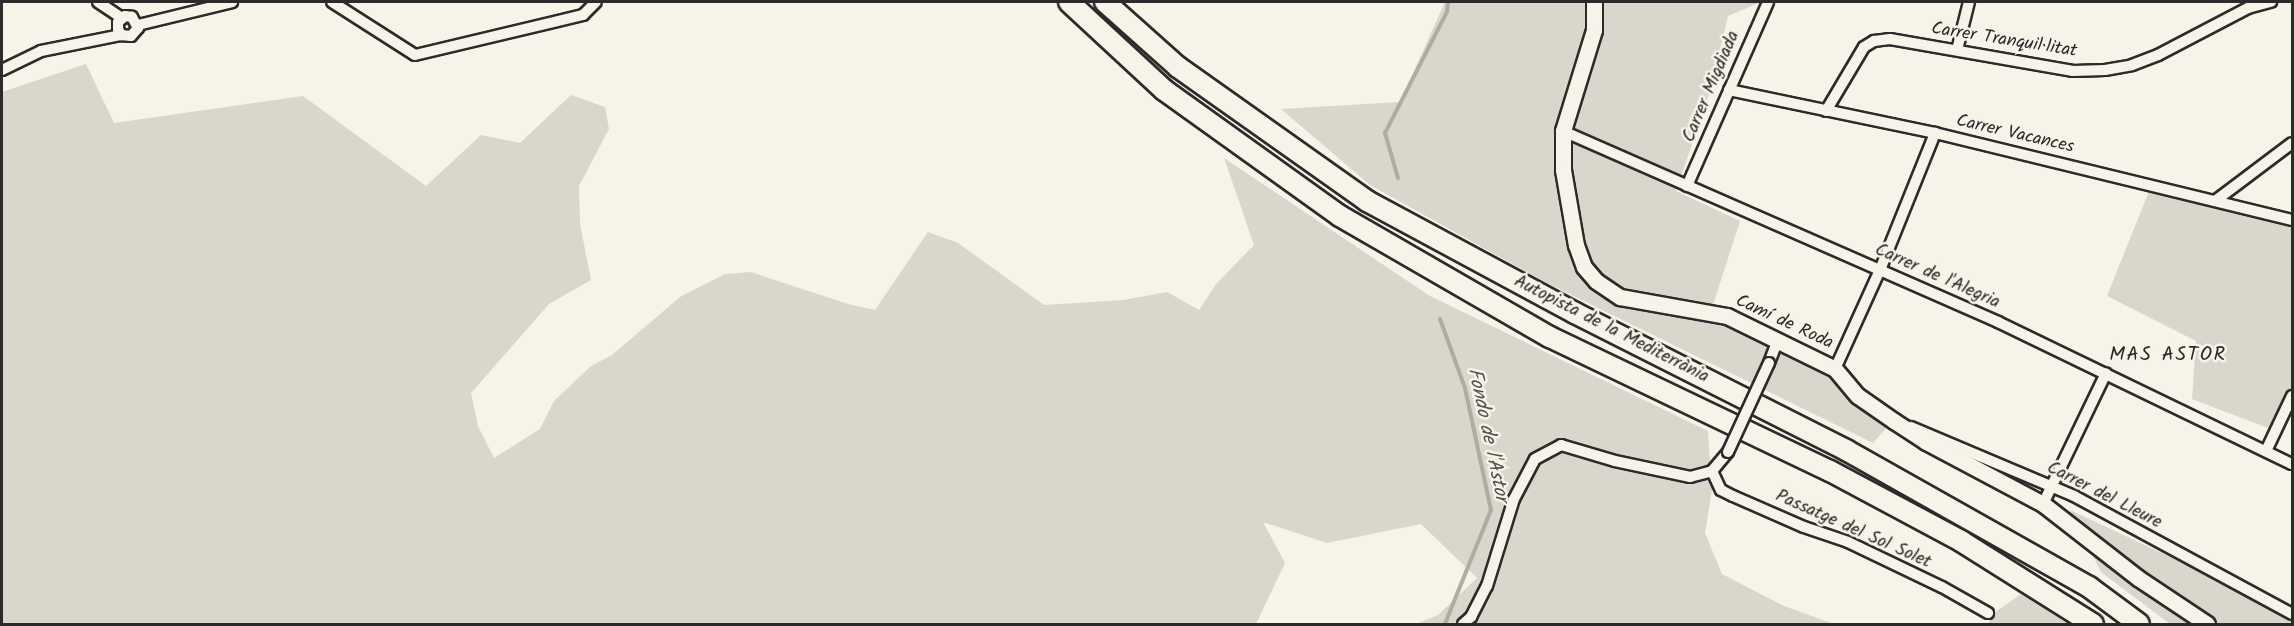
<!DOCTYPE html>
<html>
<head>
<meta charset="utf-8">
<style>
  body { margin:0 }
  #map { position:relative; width:2294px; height:626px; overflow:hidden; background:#f7f3e8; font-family:Kalam,sans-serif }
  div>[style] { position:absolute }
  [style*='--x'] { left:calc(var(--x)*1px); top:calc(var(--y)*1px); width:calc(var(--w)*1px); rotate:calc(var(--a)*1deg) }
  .green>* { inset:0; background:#dad6cc }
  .stream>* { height:4px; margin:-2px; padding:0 2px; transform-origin:2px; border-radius:2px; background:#afaca4 }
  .roads { filter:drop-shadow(2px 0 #2b2b2b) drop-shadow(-2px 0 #2b2b2b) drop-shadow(0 2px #2b2b2b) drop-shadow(0 -2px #2b2b2b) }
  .street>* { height:10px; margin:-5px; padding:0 5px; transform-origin:5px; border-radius:5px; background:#f7f3e8 }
  .secondary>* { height:15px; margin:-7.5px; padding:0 7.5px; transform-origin:7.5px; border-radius:7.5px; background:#f7f3e8 }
  .highway>* { height:20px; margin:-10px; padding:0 10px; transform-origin:10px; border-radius:10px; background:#f7f3e8 }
  .bridges { filter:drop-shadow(2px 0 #2b2b2b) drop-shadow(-2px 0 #2b2b2b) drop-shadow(0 2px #2b2b2b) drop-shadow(0 -2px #2b2b2b) }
  .street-bridge>* { height:10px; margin:-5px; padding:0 5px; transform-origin:5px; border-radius:5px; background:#f7f3e8 }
  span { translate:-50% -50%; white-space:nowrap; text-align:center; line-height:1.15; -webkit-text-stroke:5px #f7f3e8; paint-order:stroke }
  .street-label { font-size:18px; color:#2b2b2b }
  .neighbourhood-label { font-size:20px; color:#2b2b2b; letter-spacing:1.5px }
  .water-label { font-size:20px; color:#53524f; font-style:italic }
  .frame { position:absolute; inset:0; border:3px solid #2b2b2b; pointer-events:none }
</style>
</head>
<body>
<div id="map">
  <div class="green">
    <div style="clip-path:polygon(1445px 2px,1761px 2px,1728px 16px,1710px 92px,1676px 191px,1740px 221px,1713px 305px,1725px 323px,1820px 366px,1889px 425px,1873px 443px,1543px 281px,1370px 185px,1281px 109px,1400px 102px)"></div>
    <div style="clip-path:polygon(86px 64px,114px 123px,303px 96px,426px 186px,481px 135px,520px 143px,571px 95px,605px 107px,609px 129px,579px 186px,580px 224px,591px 280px,549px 304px,471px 393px,478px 426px,494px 458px,540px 429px,554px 401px,591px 366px,612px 355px,680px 297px,725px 274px,751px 272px,848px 304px,875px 310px,928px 232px,958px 243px,1044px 305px,1123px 300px,1167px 292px,1199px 310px,1216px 284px,1254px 245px,1224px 158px,1430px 296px,1708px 431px,1712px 490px,1705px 533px,1722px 574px,1784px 606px,1834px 624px,1416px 624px,1438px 615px,1477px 578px,1421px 524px,1327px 543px,1263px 522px,1285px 563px,1256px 624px,2px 624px,2px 92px)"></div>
    <div style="clip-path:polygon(2150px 189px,2292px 227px,2292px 389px,2268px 428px,2192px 399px,2196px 341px,2107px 296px)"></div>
    <div style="clip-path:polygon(2070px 510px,2243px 591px,2292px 621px,2292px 624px,2170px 624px,2101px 572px)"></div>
    <div style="clip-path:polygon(2021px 594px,2068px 624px,1988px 624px,1994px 613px)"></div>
  </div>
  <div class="stream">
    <div style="--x:1398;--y:178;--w:47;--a:-106.1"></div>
    <div style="--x:1385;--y:133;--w:136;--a:-62.9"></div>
    <div style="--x:1447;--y:12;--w:10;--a:-84"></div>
    <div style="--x:1440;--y:319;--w:73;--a:70.1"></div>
    <div style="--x:1465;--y:388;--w:125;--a:78"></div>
    <div style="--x:1491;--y:510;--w:123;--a:112"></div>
  </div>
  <div class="roads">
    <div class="street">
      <div style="--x:98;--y:2;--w:29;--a:34"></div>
      <div style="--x:332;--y:2;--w:98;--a:32.6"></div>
      <div style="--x:415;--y:55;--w:173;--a:-13.4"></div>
      <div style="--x:583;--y:15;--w:18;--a:-45"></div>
      <div style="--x:138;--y:25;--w:97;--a:-13.7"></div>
      <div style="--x:1957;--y:50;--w:49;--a:-76"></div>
      <div style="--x:2;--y:70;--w:43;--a:-26"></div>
      <div style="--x:41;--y:51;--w:82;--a:-11.3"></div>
      <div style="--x:121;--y:35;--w:10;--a:6"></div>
      <div style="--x:131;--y:36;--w:11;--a:-49"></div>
      <div style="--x:138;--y:28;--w:13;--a:-119"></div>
      <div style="--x:132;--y:17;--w:7;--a:-172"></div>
      <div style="--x:125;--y:16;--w:9;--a:139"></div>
      <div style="--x:118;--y:22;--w:7;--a:90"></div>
      <div style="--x:118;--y:29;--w:7;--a:63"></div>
      <div style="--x:1729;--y:90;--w:210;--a:11.8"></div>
      <div style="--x:1935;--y:133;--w:367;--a:13.7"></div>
      <div style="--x:1826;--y:111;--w:74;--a:-59.3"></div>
      <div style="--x:1864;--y:47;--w:12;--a:-31"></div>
      <div style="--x:1874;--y:41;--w:16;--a:-7"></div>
      <div style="--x:1890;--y:39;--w:186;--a:9.9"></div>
      <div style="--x:2073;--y:71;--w:32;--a:-2"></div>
      <div style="--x:2105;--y:70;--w:27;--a:-10"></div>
      <div style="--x:2132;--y:65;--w:28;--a:-21"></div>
      <div style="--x:2158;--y:55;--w:102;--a:-27.6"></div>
      <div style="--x:2248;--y:8;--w:24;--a:-15"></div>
      <div style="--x:1563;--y:131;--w:475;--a:23.7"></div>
      <div style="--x:1998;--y:322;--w:326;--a:25.8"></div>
      <div style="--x:1687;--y:186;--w:201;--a:-66.2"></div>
      <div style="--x:2215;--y:201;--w:96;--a:-37"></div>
      <div style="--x:1769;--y:363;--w:25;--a:-69"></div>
      <div style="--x:1835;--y:369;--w:109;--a:-65.6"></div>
      <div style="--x:1880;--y:270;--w:148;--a:-68.1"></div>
      <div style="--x:1911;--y:427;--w:177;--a:22.9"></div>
      <div style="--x:2074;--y:496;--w:248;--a:28.4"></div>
      <div style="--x:2266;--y:451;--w:61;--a:-64.7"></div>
      <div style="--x:1712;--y:471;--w:21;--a:65"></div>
      <div style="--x:1721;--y:490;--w:13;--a:27"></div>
      <div style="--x:1733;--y:496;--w:77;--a:23.6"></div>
      <div style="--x:1804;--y:527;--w:46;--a:18.8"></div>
      <div style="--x:1848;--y:542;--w:104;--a:25.6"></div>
      <div style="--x:1942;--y:587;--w:53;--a:29.5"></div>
      <div style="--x:2043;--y:504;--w:145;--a:-64.3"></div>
      <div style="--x:1463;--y:624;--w:11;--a:-41"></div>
      <div style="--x:1471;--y:617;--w:35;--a:-63"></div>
      <div style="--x:1487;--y:586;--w:91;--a:-72.8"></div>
      <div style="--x:1514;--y:499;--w:45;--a:-62.3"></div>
      <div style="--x:1535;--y:459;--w:30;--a:-28"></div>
      <div style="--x:1561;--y:445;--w:56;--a:16.5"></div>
      <div style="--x:1615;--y:461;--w:77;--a:12"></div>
      <div style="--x:1690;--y:477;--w:23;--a:-15"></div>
      <div style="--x:1712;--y:471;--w:25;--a:-50"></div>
    </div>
    <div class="secondary">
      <div style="--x:1594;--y:2;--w:28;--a:90"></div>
      <div style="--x:1594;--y:30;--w:106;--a:107.1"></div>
      <div style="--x:1563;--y:131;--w:39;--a:90"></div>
      <div style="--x:1563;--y:170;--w:76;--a:80.2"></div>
      <div style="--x:1576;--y:245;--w:23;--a:70"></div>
      <div style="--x:1584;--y:267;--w:18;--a:49"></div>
      <div style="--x:1596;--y:281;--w:29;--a:34"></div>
      <div style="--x:1620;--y:297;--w:109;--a:10.1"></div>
      <div style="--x:1727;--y:316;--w:120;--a:26.1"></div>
      <div style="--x:1835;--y:369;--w:35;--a:50"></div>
      <div style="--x:1858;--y:396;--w:44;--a:34.8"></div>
      <div style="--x:1894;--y:421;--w:38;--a:33"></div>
      <div style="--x:1926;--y:442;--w:132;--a:27.9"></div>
      <div style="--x:2043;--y:504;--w:120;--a:37.9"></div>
      <div style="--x:2138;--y:578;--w:83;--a:33.7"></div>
    </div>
    <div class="highway">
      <div style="--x:1069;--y:2;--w:129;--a:42.8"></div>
      <div style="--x:1164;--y:90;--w:216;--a:35.6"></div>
      <div style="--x:1340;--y:216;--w:242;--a:30"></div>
      <div style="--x:1550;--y:337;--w:310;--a:25.6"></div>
      <div style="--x:1830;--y:471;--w:149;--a:28.1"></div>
      <div style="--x:1961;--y:541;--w:156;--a:32.2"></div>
      <div style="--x:1105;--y:2;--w:98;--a:41.7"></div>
      <div style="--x:1178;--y:67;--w:232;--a:35.3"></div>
      <div style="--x:1367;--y:201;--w:236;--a:28.3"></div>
      <div style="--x:1575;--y:313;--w:304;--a:26.8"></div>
      <div style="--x:1846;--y:450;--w:279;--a:29.4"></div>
      <div style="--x:2089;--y:587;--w:62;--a:36.5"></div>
    </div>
  </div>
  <div class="bridges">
    <div class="street-bridge">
      <div style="--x:1728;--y:452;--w:98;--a:-65.3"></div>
    </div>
  </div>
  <div class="street-label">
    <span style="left:2004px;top:41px;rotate:9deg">Carrer Tranquil·litat</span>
    <span style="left:1712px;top:87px;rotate:-67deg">Carrer Migdiada</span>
    <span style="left:2015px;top:135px;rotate:13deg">Carrer Vacances</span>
    <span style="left:1937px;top:277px;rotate:24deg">Carrer de l'Alegria</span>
    <span style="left:1784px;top:323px;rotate:25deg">Camí de Roda</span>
    <span style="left:1611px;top:330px;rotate:27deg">Autopista de la Mediterrània</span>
    <span style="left:2104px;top:496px;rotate:27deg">Carrer del Lleure</span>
    <span style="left:1853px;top:530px;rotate:24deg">Passatge del Sol Solet</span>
  </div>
  <div class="neighbourhood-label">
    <span style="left:2168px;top:355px">MAS ASTOR</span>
  </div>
  <div class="water-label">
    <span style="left:1487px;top:435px;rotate:78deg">Fondo de l'Astor</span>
  </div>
  <div class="frame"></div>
</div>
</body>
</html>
